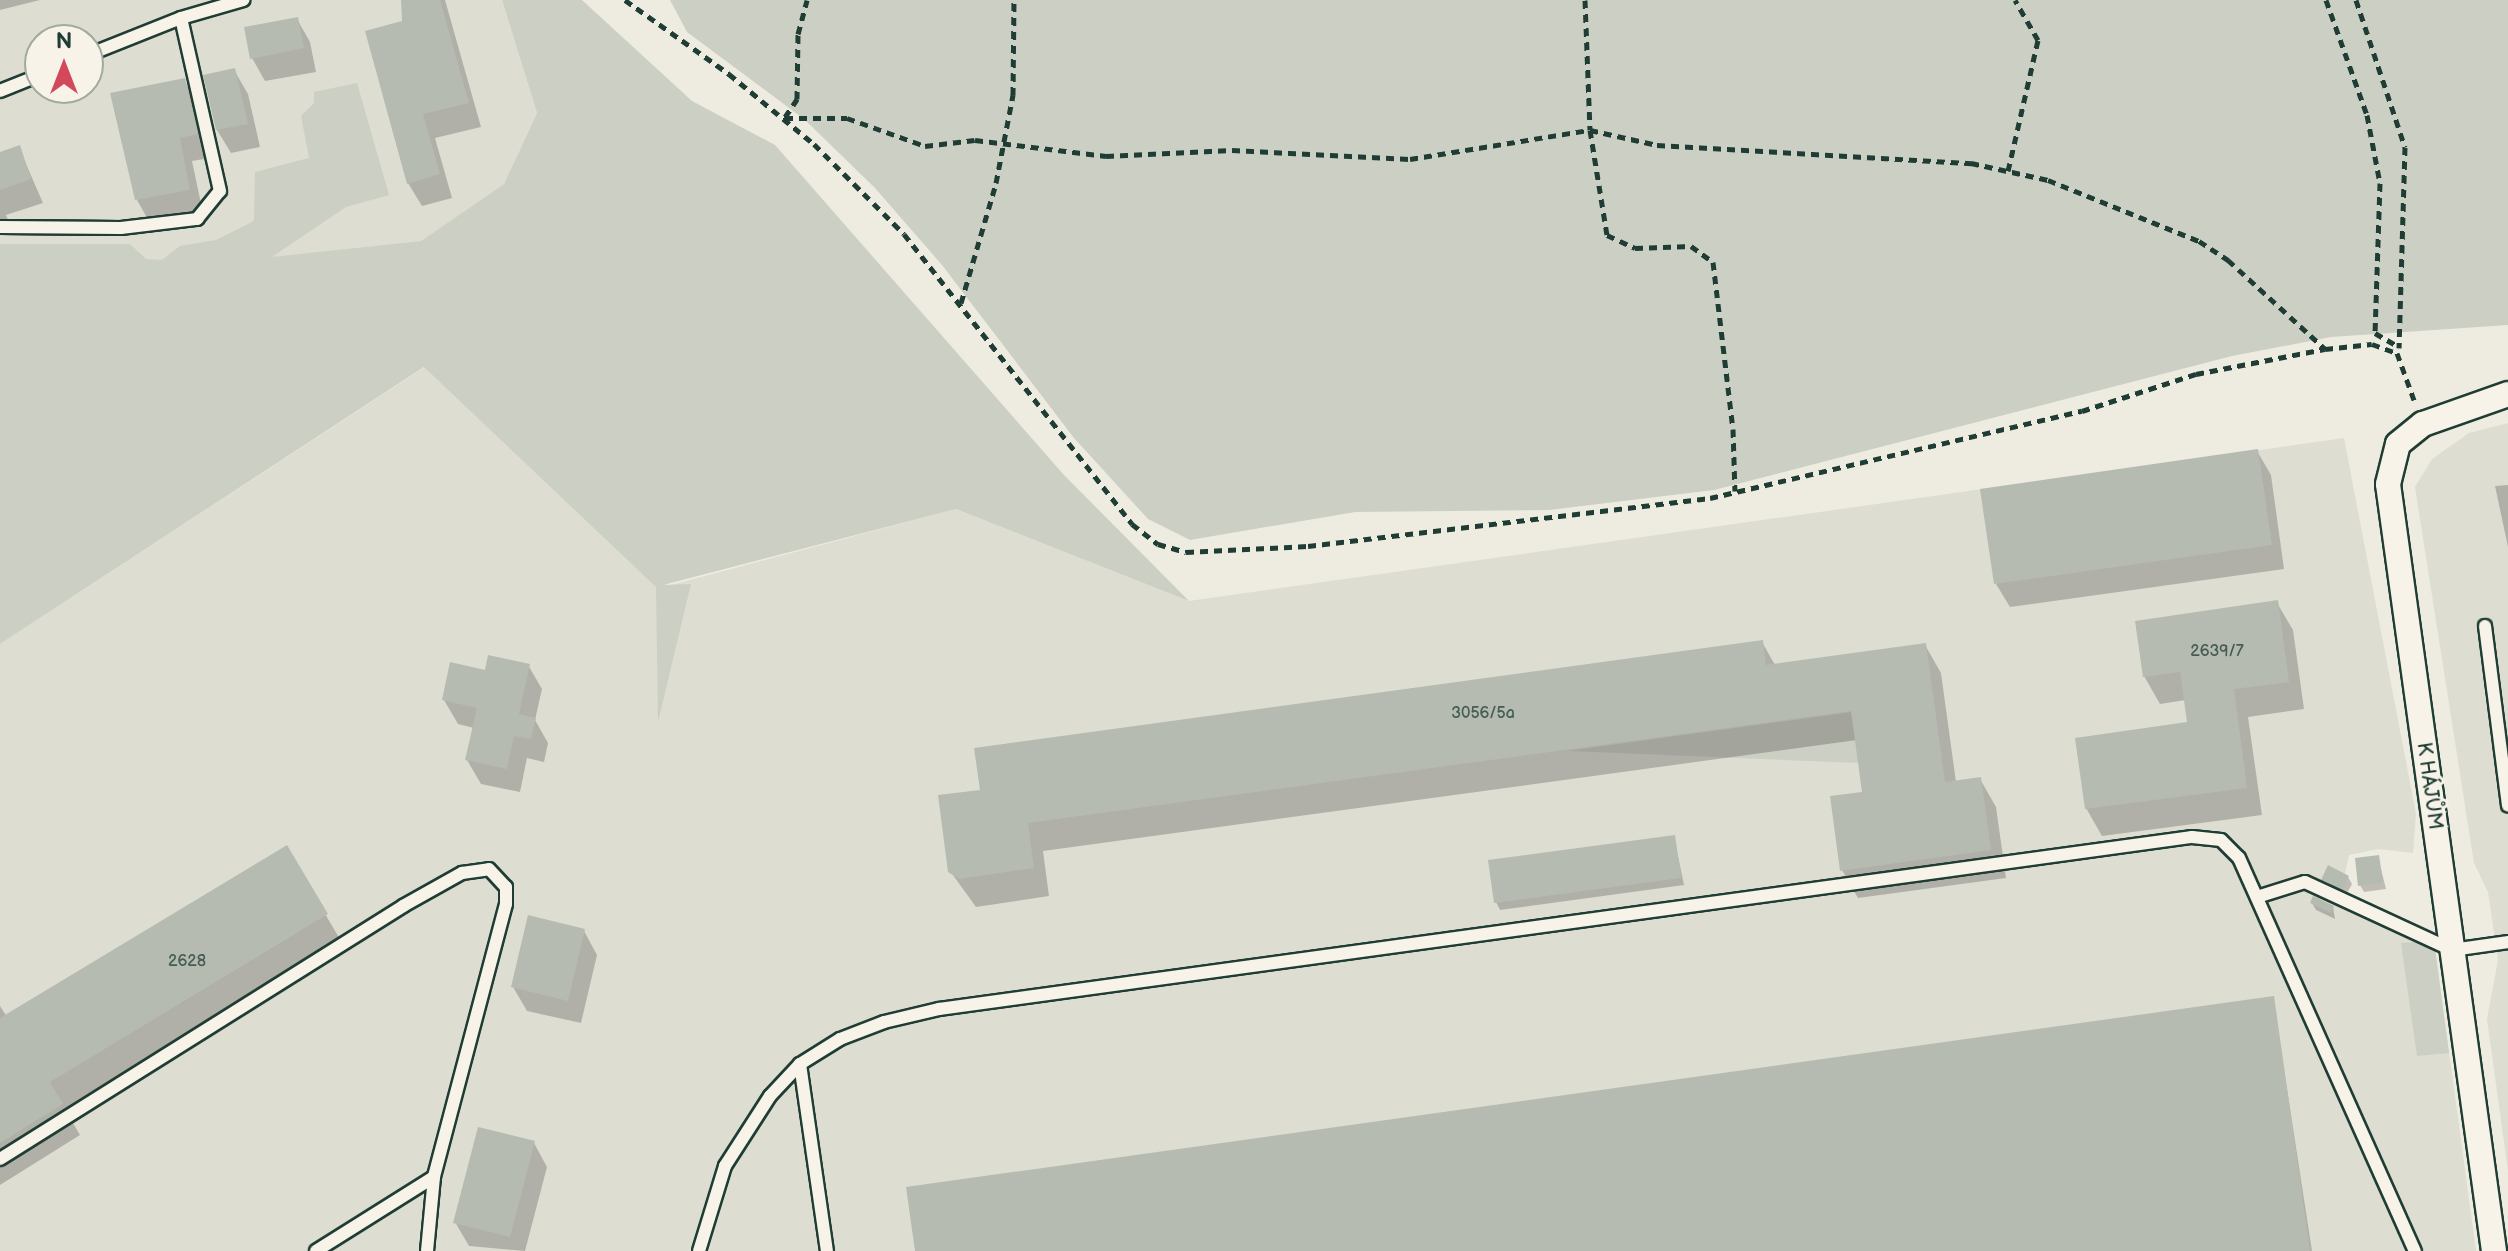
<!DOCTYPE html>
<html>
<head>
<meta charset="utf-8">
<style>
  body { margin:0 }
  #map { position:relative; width:2508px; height:1251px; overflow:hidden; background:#eeece1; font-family:"Balsamiq Sans",sans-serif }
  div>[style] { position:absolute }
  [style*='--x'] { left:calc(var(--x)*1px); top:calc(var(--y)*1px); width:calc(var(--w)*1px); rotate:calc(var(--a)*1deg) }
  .built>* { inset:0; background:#ddddd2 }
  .green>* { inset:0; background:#cccfc4 }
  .shadow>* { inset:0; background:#0003 }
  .building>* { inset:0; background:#b5bbb0 }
  .path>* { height:5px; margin-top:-2.5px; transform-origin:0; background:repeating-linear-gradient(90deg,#1f3d34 0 8px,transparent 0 14px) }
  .roads { filter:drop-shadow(2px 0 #1f3d34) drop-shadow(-2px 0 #1f3d34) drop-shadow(0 2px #1f3d34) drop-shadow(0 -2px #1f3d34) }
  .service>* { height:12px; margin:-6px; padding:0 6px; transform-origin:6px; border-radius:6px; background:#f7f3e8 }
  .minor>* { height:24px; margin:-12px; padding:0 12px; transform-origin:12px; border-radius:12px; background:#f7f3e8 }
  span { translate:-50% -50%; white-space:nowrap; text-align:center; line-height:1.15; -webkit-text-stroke:6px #f7f3e8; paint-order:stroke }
  .number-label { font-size:16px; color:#445c53 }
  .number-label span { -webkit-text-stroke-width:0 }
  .street-label { font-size:20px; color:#1f3d34 }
  .north { position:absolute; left:24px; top:24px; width:80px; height:80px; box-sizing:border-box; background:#f7f3e8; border:2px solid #a1aaa0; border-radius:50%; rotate:0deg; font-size:22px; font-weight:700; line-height:32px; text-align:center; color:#1f3d34 }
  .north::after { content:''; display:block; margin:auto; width:28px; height:36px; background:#d1495b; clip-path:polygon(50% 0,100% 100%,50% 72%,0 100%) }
</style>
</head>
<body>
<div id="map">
  <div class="built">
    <div style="clip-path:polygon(evenodd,0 0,502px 0,537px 113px,504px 184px,421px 241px,271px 258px,0 410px,0 0,40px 40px,88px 40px,88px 88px,40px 88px,40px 40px)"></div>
    <div style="clip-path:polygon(425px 367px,667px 586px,956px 509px,1189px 601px,2344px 438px,2416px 814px,2413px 853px,2378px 849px,2349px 855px,2339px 904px,2434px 941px,2476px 1251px,0 1251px,0 644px)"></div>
    <div style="clip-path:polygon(2508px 423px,2508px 1171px,2487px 1019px,2498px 960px,2488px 892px,2474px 863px,2415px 487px,2432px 459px,2469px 433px)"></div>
  </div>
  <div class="green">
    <div style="clip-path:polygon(502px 0,582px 0,692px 101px,775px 145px,1063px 474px,1189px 601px,956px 509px,663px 585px,691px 584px,658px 722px,656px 587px,424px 367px,0 644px,0 244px,130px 244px,146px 259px,162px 260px,180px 246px,216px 240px,254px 221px,255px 172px,309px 158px,301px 116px,314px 103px,314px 92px,357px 83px,389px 195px,346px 207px,272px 257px,421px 241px,504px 184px,537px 113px)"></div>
    <div style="clip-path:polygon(670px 0,2508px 0,2508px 325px,2331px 337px,2232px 356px,1714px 490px,1549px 510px,1355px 512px,1190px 540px,1148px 519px,1074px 438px,942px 265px,875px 188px,804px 119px,687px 32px)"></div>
    <div style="clip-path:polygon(1852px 712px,1859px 763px,1567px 751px)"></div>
    <div style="clip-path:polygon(2434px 941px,2449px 1053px,2417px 1056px,2401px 943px)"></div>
  </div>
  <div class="shadow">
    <div style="clip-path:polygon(0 0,40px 0,0 10px)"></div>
    <div style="clip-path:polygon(403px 0,445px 0,481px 127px,435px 138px,452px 198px,422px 206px,408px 183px)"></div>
    <div style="clip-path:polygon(297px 19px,310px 42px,316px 72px,265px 81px,252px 58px)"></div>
    <div style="clip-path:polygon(234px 70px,248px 94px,260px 147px,231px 153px,217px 130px)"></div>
    <div style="clip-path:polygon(184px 80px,198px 104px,210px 158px,192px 161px,203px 213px,150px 223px,137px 200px)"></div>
    <div style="clip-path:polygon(19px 148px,43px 203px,6px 215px,8px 220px,0 223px,0 154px)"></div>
    <div style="clip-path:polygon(2257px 451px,2271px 475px,2284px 569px,2010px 607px,1996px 584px)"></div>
    <div style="clip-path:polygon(2508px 485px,2508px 547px,2495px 486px)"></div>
    <div style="clip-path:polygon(2277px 603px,2293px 630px,2304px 709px,2248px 717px,2262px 815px,2102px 836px,2086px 808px,2190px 724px,2186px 700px,2160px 704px,2144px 676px)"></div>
    <div style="clip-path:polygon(1762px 642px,1775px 665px,1925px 645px,1941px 673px,1956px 782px,1980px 779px,1996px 807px,2006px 878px,1858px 898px,1842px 870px,1864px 794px,1857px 740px,1043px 851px,1049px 896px,976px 907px,950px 871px,982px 792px)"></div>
    <div style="clip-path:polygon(528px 665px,542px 689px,535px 720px,548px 743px,544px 762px,527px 758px,520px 792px,481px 784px,467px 760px,474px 728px,458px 724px,444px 700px)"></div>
    <div style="clip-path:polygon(1674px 837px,1684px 885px,1500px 910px,1496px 902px)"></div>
    <div style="clip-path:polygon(286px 848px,344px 946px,67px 1113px,80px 1135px,0 1185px,0 1006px,7px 1017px)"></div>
    <div style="clip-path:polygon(2378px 857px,2386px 889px,2364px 892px,2360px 885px)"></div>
    <div style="clip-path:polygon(2348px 877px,2352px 884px,2346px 895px,2324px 880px)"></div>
    <div style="clip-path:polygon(2312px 903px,2333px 907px,2335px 919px,2316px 910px)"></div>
    <div style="clip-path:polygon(584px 931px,597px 955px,581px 1023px,527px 1011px,513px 987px)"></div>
    <div style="clip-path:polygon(2273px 998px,2312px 1251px,917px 1251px)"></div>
    <div style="clip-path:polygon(534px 1143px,547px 1167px,525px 1251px,469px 1246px,455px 1222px)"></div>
  </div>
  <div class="building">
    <div style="clip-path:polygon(401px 0,440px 0,469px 103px,423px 114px,440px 174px,407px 184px,365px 31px,402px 21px)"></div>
    <div style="clip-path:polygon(298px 17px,304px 48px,250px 59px,244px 27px)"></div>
    <div style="clip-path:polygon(235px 68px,248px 124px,216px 130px,203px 75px)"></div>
    <div style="clip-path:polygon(185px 78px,198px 134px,180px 138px,190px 190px,135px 200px,110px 93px)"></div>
    <div style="clip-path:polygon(20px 145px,31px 179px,0 190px,0 152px)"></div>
    <div style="clip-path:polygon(2258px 449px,2272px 545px,1994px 584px,1980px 489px)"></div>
    <div style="clip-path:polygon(2278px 600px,2289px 682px,2234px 689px,2247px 788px,2085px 809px,2075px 738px,2187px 722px,2180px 672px,2143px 677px,2135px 621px)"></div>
    <div style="clip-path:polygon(1763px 640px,1766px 665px,1926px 643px,1945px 782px,1981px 777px,1991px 850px,1840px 871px,1830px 796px,1862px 792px,1851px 711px,1028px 823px,1034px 868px,959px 879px,948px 872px,938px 795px,980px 790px,974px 748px)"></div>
    <div style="clip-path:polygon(488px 655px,530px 664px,519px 714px,536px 718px,531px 739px,514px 736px,507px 769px,465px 760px,477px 708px,442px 700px,450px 662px,485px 670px)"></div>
    <div style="clip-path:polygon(1675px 835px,1681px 878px,1494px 903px,1488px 860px)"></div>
    <div style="clip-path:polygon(287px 845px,328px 914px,50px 1082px,63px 1104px,0 1143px,0 1018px)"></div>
    <div style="clip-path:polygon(2379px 855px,2383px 882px,2358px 886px,2355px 858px)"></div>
    <div style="clip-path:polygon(2328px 865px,2349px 876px,2342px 889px,2321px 880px)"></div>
    <div style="clip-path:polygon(2313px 896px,2334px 906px,2331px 913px,2310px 903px)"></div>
    <div style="clip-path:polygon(528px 915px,585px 929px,568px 1001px,511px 987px)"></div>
    <div style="clip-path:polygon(2274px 996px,2310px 1251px,915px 1251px,906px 1187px)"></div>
    <div style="clip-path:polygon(478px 1127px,535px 1141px,510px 1237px,453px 1223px)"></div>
  </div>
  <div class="path">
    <div style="--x:625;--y:0;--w:128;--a:35.4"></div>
    <div style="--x:729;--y:74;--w:110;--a:39.5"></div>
    <div style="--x:814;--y:144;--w:127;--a:45"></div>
    <div style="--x:904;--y:234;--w:369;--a:51.8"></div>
    <div style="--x:1132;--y:524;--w:33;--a:38"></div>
    <div style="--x:1158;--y:544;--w:29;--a:16"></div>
    <div style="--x:1186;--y:552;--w:122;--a:-2.8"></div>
    <div style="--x:1308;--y:546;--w:405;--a:-6.8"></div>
    <div style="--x:1710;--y:498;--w:382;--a:-13.2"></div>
    <div style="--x:2082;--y:411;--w:120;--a:-18"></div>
    <div style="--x:2196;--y:374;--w:131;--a:-11"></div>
    <div style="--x:2325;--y:349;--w:47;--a:-6.1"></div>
    <div style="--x:2372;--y:344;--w:27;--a:20"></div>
    <div style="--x:2397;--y:353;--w:50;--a:70.1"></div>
    <div style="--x:1585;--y:0;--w:130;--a:87.8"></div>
    <div style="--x:1590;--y:130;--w:106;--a:80.8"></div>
    <div style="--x:1607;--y:235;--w:31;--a:25"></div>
    <div style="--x:1635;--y:248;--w:56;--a:-2"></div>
    <div style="--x:1691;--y:246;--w:27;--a:36"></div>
    <div style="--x:1713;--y:262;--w:168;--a:83.2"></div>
    <div style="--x:1733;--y:429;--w:62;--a:88.2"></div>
    <div style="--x:2326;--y:0;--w:122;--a:70.4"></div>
    <div style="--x:2367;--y:115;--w:69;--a:79.2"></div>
    <div style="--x:2380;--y:183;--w:150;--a:91.9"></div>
    <div style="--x:2375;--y:333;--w:28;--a:30"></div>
    <div style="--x:2356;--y:0;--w:155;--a:71.6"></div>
    <div style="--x:2405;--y:147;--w:201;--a:91.7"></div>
    <div style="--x:785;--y:117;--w:22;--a:-56"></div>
    <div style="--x:797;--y:99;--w:65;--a:-89.1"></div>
    <div style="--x:798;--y:34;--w:35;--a:-75"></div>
    <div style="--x:785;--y:118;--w:62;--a:0"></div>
    <div style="--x:847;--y:118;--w:83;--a:19.7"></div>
    <div style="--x:925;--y:146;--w:50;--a:-6.8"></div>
    <div style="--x:975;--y:140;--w:132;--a:7"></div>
    <div style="--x:1106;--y:156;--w:126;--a:-2.7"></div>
    <div style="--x:1232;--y:150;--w:178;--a:2.9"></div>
    <div style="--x:1410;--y:159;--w:182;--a:-9.2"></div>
    <div style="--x:1590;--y:130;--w:69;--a:12.6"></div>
    <div style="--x:1657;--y:145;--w:315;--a:3.3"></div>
    <div style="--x:1971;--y:163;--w:79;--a:12.4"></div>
    <div style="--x:2048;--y:180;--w:163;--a:22"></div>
    <div style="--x:2199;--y:241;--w:35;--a:33"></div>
    <div style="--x:2228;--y:260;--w:132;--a:42.5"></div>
    <div style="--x:2008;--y:171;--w:134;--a:-77.1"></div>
    <div style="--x:2038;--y:40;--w:46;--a:-119.9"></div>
    <div style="--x:961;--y:303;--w:125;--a:-73.7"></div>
    <div style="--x:996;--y:183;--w:90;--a:-79.1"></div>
    <div style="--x:1013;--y:95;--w:95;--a:-89.4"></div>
  </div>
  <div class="roads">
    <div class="service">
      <div style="--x:88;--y:55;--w:100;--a:-21.7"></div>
      <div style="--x:181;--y:18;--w:65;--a:-16.2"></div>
      <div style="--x:0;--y:91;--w:43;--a:-21.8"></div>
      <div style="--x:0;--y:227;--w:121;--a:0.5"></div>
      <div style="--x:121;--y:228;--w:77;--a:-6.8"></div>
      <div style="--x:197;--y:219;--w:36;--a:-51"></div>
      <div style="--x:220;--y:191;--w:177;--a:-102.7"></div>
      <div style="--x:2485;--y:626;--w:181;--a:82.7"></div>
      <div style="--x:2257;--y:897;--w:50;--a:-17.4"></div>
      <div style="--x:2305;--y:882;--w:162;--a:24.8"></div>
      <div style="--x:2452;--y:950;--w:57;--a:-8.1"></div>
      <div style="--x:800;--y:1064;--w:189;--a:81.8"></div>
      <div style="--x:0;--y:1159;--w:476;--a:-32.1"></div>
      <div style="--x:403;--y:906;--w:68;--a:-29.2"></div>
      <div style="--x:462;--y:873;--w:27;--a:-8"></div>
      <div style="--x:489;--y:869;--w:25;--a:47"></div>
      <div style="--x:506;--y:887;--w:17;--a:90"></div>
      <div style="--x:506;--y:904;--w:282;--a:104.8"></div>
      <div style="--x:434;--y:1177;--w:74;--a:95.4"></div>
      <div style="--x:316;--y:1251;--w:139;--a:-32.1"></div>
      <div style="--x:699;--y:1251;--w:89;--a:-73"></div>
      <div style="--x:725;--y:1166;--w:83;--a:-57.3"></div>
      <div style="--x:770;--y:1096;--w:44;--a:-46.8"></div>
      <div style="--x:800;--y:1064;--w:47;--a:-32"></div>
      <div style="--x:840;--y:1039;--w:47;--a:-21.1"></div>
      <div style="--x:884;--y:1022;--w:57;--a:-13.3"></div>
      <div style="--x:939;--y:1009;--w:1265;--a:-7.82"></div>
      <div style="--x:2192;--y:837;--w:29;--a:6"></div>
      <div style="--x:2221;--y:840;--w:25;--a:45"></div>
      <div style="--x:2239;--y:858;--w:431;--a:65.9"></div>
    </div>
    <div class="minor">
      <div style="--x:2494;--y:1251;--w:774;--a:-97.87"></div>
      <div style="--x:2388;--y:484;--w:41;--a:-76"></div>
      <div style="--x:2398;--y:444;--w:32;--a:-39"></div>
      <div style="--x:2423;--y:424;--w:90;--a:-19.4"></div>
    </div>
  </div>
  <div class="number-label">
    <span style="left:2217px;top:652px">2639/7</span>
    <span style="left:1483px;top:714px">3056/5a</span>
    <span style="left:187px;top:962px">2628</span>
  </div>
  <div class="street-label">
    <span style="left:2429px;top:786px;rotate:82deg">K HÁJŮM</span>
  </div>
  <div class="north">N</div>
</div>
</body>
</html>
